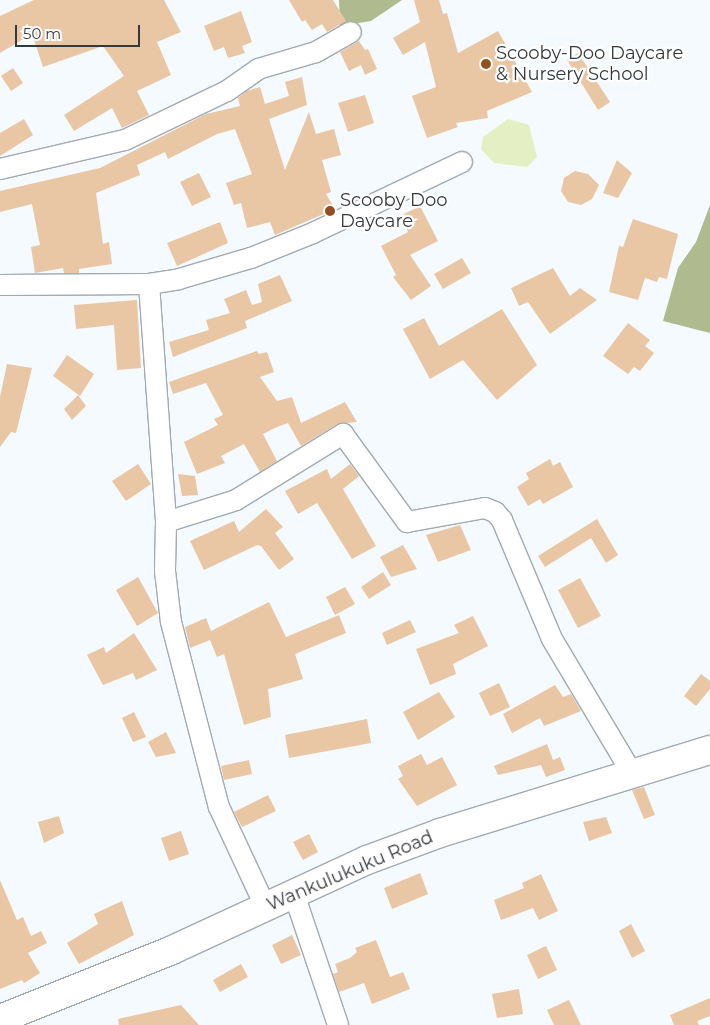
<!DOCTYPE html>
<html>
<head>
<meta charset="utf-8">
<style>
  body { margin:0 }
  #map { position:relative; width:710px; height:1025px; overflow:hidden; background:#f5fafe; font-family:Montserrat,sans-serif }
  div>[style] { position:absolute }
  [style*='--x'] { left:calc(var(--x)*1px); top:calc(var(--y)*1px); width:calc(var(--w)*1px); rotate:calc(var(--a)*1deg) }
  .green>* { inset:0; background:#e5efc4 }
  .forest>* { inset:0; background:#b0ba8f }
  .building>* { inset:0; background:#e9c6a4 }
  .roads { filter:drop-shadow(1px 0 #a2aab1) drop-shadow(-1px 0 #a2aab1) drop-shadow(0 1px #a2aab1) drop-shadow(0 -1px #a2aab1) }
  .street>* { height:20px; margin:-10px; padding:0 10px; transform-origin:10px; border-radius:10px; background:#fff }
  .secondary>* { height:28px; margin:-14px; padding:0 14px; transform-origin:14px; border-radius:14px; background:#fff }
  .dots>* { width:14px; height:14px; translate:-50% -50%; box-sizing:border-box; border:2px solid #fff; border-radius:50% }
  span { translate:-50% -50%; white-space:nowrap; text-align:center; line-height:1.15; -webkit-text-stroke:4.5px #fff; paint-order:stroke }
  .poi-label { font-size:18px; color:#36393c }
  .left { translate:0 -50%; text-align:left }
  .street-label { font-size:18px; color:#36393c }
  .scale { position:absolute; left:15px; top:25px; width:125px; height:22px; box-sizing:border-box; border:2px solid #36393c; border-top:0; padding-left:6px; font-size:15px; line-height:18px; white-space:nowrap; color:#36393c; -webkit-text-stroke:4px #fff; paint-order:stroke }
</style>
</head>
<body>
<div id="map">
  <div class="green">
    <div style="clip-path:polygon(508px 119px,529px 125px,537px 157px,527px 167px,494px 163px,481px 149px,483px 137px)"></div>
  </div>
  <div class="forest">
    <div style="clip-path:polygon(339px 0,402px 0,371px 21px,340px 26px)"></div>
    <div style="clip-path:polygon(710px 205px,710px 333px,663px 321px,678px 268px,696px 242px)"></div>
  </div>
  <div class="building">
    <div style="clip-path:polygon(34px 0,164px 0,181px 32px,157px 42px,171px 75px,137px 91px,149px 115px,122px 128px,112px 108px,74px 131px,64px 115px,124px 76px,103px 46px,43px 67px,32px 34px,0 53px,0 16px)"></div>
    <div style="clip-path:polygon(289px 0,333px 0,346px 21px,327px 32px,322px 24px,312px 30px,305px 20px,302px 22px)"></div>
    <div style="clip-path:polygon(414px 0,439px 0,443px 14px,447px 13px,458px 53px,498px 31px,532px 92px,487px 111px,488px 118px,456px 123px,458px 127px,427px 138px,412px 96px,436px 87px,425px 42px,403px 55px,393px 38px,420px 22px)"></div>
    <div style="clip-path:polygon(241px 11px,252px 42px,242px 46px,245px 53px,228px 58px,224px 47px,214px 51px,204px 26px)"></div>
    <div style="clip-path:polygon(359px 41px,365px 50px,368px 49px,377px 69px,365px 75px,361px 65px,349px 71px,340px 52px)"></div>
    <div style="clip-path:polygon(578px 53px,610px 102px,598px 110px,567px 60px)"></div>
    <div style="clip-path:polygon(13px 68px,23px 83px,11px 91px,1px 76px)"></div>
    <div style="clip-path:polygon(302px 77px,307px 105px,269px 119px,285px 170px,309px 112px,316px 134px,334px 129px,341px 155px,322px 160px,331px 192px,326px 194px,335px 209px,275px 235px,270px 222px,247px 228px,241px 203px,234px 205px,226px 183px,252px 174px,235px 129px,217px 134px,168px 159px,165px 152px,137px 165px,140px 175px,96px 193px,103px 244px,109px 242px,112px 264px,79px 269px,79px 273px,64px 273px,63px 268px,35px 273px,31px 247px,40px 245px,32px 204px,0 212px,0 191px,100px 168px,206px 114px,240px 106px,238px 98px,247px 91px,260px 87px,265px 104px,289px 96px,285px 82px)"></div>
    <div style="clip-path:polygon(365px 95px,374px 123px,348px 132px,338px 103px)"></div>
    <div style="clip-path:polygon(24px 119px,33px 135px,0 156px,0 133px)"></div>
    <div style="clip-path:polygon(617px 160px,632px 173px,618px 198px,603px 193px)"></div>
    <div style="clip-path:polygon(575px 171px,588px 174px,599px 185px,592px 199px,581px 205px,568px 202px,561px 191px,564px 178px)"></div>
    <div style="clip-path:polygon(199px 173px,211px 197px,192px 206px,180px 182px)"></div>
    <div style="clip-path:polygon(420px 206px,438px 241px,410px 255px,431px 286px,411px 300px,393px 277px,396px 275px,381px 246px,408px 232px,400px 216px)"></div>
    <div style="clip-path:polygon(633px 219px,678px 234px,667px 279px,659px 277px,657px 282px,645px 278px,638px 300px,609px 292px,619px 246px,623px 247px)"></div>
    <div style="clip-path:polygon(220px 222px,228px 243px,177px 266px,167px 243px)"></div>
    <div style="clip-path:polygon(462px 258px,471px 273px,443px 289px,434px 274px)"></div>
    <div style="clip-path:polygon(553px 268px,570px 296px,580px 288px,597px 300px,550px 334px,528px 302px,519px 306px,511px 288px)"></div>
    <div style="clip-path:polygon(280px 275px,292px 301px,245px 321px,247px 328px,173px 357px,169px 342px,209px 330px,206px 320px,230px 313px,224px 299px,246px 290px,252px 305px,262px 302px,258px 284px)"></div>
    <div style="clip-path:polygon(137px 300px,141px 368px,117px 370px,114px 325px,76px 329px,74px 305px)"></div>
    <div style="clip-path:polygon(502px 309px,537px 365px,497px 400px,463px 360px,430px 379px,403px 329px,424px 318px,439px 346px)"></div>
    <div style="clip-path:polygon(628px 323px,650px 340px,645px 346px,654px 353px,640px 371px,634px 367px,628px 374px,603px 356px)"></div>
    <div style="clip-path:polygon(257px 351px,259px 354px,267px 352px,274px 372px,260px 377px,277px 401px,292px 397px,301px 423px,345px 402px,357px 422px,337px 424px,301px 446px,288px 423px,277px 427px,263px 434px,277px 461px,260px 472px,244px 444px,221px 456px,225px 463px,197px 474px,184px 442px,218px 425px,214px 419px,223px 415px,206px 383px,173px 394px,169px 382px)"></div>
    <div style="clip-path:polygon(67px 355px,94px 374px,80px 396px,53px 376px)"></div>
    <div style="clip-path:polygon(7px 364px,32px 368px,16px 433px,11px 432px,0 447px,0 397px)"></div>
    <div style="clip-path:polygon(78px 395px,86px 406px,72px 420px,64px 409px)"></div>
    <div style="clip-path:polygon(550px 459px,553px 466px,560px 462px,573px 487px,543px 504px,540px 499px,528px 506px,517px 487px,529px 479px,526px 473px)"></div>
    <div style="clip-path:polygon(138px 464px,151px 484px,126px 501px,112px 481px)"></div>
    <div style="clip-path:polygon(350px 464px,359px 476px,343px 489px,376px 546px,352px 559px,317px 503px,298px 514px,285px 491px,327px 469px,331px 479px)"></div>
    <div style="clip-path:polygon(178px 474px,195px 476px,198px 495px,182px 496px)"></div>
    <div style="clip-path:polygon(266px 509px,283px 527px,275px 533px,294px 559px,279px 570px,261px 546px,257px 545px,204px 570px,190px 541px,234px 521px,239px 532px)"></div>
    <div style="clip-path:polygon(597px 519px,618px 555px,606px 563px,591px 538px,545px 567px,538px 556px)"></div>
    <div style="clip-path:polygon(460px 525px,471px 550px,438px 562px,426px 535px)"></div>
    <div style="clip-path:polygon(403px 545px,417px 569px,391px 577px,380px 557px)"></div>
    <div style="clip-path:polygon(383px 572px,391px 585px,369px 599px,361px 587px)"></div>
    <div style="clip-path:polygon(138px 577px,158px 613px,137px 626px,116px 590px)"></div>
    <div style="clip-path:polygon(580px 578px,601px 616px,578px 628px,558px 590px)"></div>
    <div style="clip-path:polygon(345px 587px,355px 604px,335px 615px,326px 597px)"></div>
    <div style="clip-path:polygon(269px 602px,286px 637px,339px 615px,346px 633px,295px 654px,303px 679px,268px 689px,271px 717px,244px 725px,224px 654px,217px 657px,210px 640px,190px 648px,185px 627px,206px 618px,211px 631px)"></div>
    <div style="clip-path:polygon(473px 616px,488px 646px,453px 664px,456px 674px,430px 685px,416px 649px,459px 633px,454px 625px)"></div>
    <div style="clip-path:polygon(410px 620px,416px 632px,387px 645px,382px 633px)"></div>
    <div style="clip-path:polygon(134px 633px,157px 670px,136px 680px,133px 673px,103px 685px,87px 655px,104px 647px,106px 653px)"></div>
    <div style="clip-path:polygon(701px 674px,710px 681px,710px 689px,696px 706px,684px 696px)"></div>
    <div style="clip-path:polygon(499px 683px,510px 707px,490px 716px,479px 693px)"></div>
    <div style="clip-path:polygon(555px 685px,563px 697px,571px 694px,581px 711px,544px 726px,540px 718px,512px 733px,503px 714px)"></div>
    <div style="clip-path:polygon(439px 692px,455px 717px,418px 740px,403px 712px)"></div>
    <div style="clip-path:polygon(134px 712px,146px 737px,133px 742px,122px 718px)"></div>
    <div style="clip-path:polygon(367px 719px,371px 743px,289px 758px,285px 735px)"></div>
    <div style="clip-path:polygon(166px 732px,176px 753px,156px 757px,148px 742px)"></div>
    <div style="clip-path:polygon(547px 744px,553px 760px,560px 757px,565px 770px,546px 777px,541px 765px,498px 775px,494px 766px)"></div>
    <div style="clip-path:polygon(421px 754px,427px 765px,442px 757px,457px 785px,417px 806px,398px 779px,403px 776px,398px 766px)"></div>
    <div style="clip-path:polygon(249px 760px,252px 774px,224px 780px,221px 766px)"></div>
    <div style="clip-path:polygon(644px 787px,655px 815px,644px 819px,632px 790px)"></div>
    <div style="clip-path:polygon(268px 795px,276px 811px,242px 827px,234px 812px)"></div>
    <div style="clip-path:polygon(59px 816px,64px 833px,44px 843px,38px 822px)"></div>
    <div style="clip-path:polygon(606px 817px,612px 833px,589px 841px,583px 822px)"></div>
    <div style="clip-path:polygon(181px 831px,189px 854px,169px 861px,161px 838px)"></div>
    <div style="clip-path:polygon(309px 834px,318px 852px,303px 860px,293px 842px)"></div>
    <div style="clip-path:polygon(420px 873px,428px 894px,392px 909px,384px 888px)"></div>
    <div style="clip-path:polygon(541px 874px,558px 911px,539px 920px,533px 908px,501px 920px,494px 900px,524px 888px,522px 883px)"></div>
    <div style="clip-path:polygon(0 880px,17px 920px,23px 917px,31px 936px,41px 931px,47px 943px,28px 953px,40px 973px,24px 983px,22px 980px,0 989px)"></div>
    <div style="clip-path:polygon(122px 901px,134px 935px,79px 964px,67px 943px,98px 924px,94px 914px)"></div>
    <div style="clip-path:polygon(631px 924px,645px 951px,632px 958px,619px 931px)"></div>
    <div style="clip-path:polygon(292px 935px,301px 955px,281px 964px,272px 945px)"></div>
    <div style="clip-path:polygon(376px 940px,390px 977px,403px 972px,410px 989px,372px 1004px,364px 983px,339px 992px,333px 974px,338px 972px,335px 964px,350px 958px,357px 952px,355px 948px)"></div>
    <div style="clip-path:polygon(546px 946px,557px 970px,538px 979px,527px 955px)"></div>
    <div style="clip-path:polygon(241px 964px,248px 977px,220px 992px,213px 980px)"></div>
    <div style="clip-path:polygon(519px 989px,523px 1014px,497px 1018px,492px 994px)"></div>
    <div style="clip-path:polygon(710px 998px,710px 1016px,697px 1021px,699px 1025px,674px 1025px,670px 1015px)"></div>
    <div style="clip-path:polygon(569px 1000px,581px 1025px,554px 1025px,547px 1010px)"></div>
    <div style="clip-path:polygon(181px 1005px,199px 1025px,119px 1025px,118px 1019px)"></div>
  </div>
  <div class="roads">
    <div class="street">
      <div style="--x:0;--y:169;--w:128;--a:-13.1"></div>
      <div style="--x:125;--y:140;--w:113;--a:-25.7"></div>
      <div style="--x:227;--y:91;--w:38;--a:-35"></div>
      <div style="--x:258;--y:69;--w:60;--a:-16.3"></div>
      <div style="--x:316;--y:52;--w:40;--a:-29.7"></div>
      <div style="--x:149;--y:284;--w:239;--a:85.9"></div>
      <div style="--x:166;--y:522;--w:49;--a:91.2"></div>
      <div style="--x:165;--y:571;--w:51;--a:83.3"></div>
      <div style="--x:171;--y:622;--w:191;--a:75.5"></div>
      <div style="--x:219;--y:807;--w:111;--a:65"></div>
      <div style="--x:0;--y:285;--w:149;--a:-0.4"></div>
      <div style="--x:149;--y:284;--w:30;--a:-9"></div>
      <div style="--x:179;--y:279;--w:75;--a:-16.3"></div>
      <div style="--x:251;--y:258;--w:67;--a:-22"></div>
      <div style="--x:313;--y:233;--w:165;--a:-25.5"></div>
      <div style="--x:166;--y:522;--w:73;--a:-17.4"></div>
      <div style="--x:236;--y:500;--w:126;--a:-31.7"></div>
      <div style="--x:343;--y:434;--w:109;--a:54"></div>
      <div style="--x:407;--y:522;--w:79;--a:-10.2"></div>
      <div style="--x:485;--y:508;--w:11;--a:22"></div>
      <div style="--x:495;--y:512;--w:11;--a:49"></div>
      <div style="--x:502;--y:520;--w:129;--a:67.2"></div>
      <div style="--x:552;--y:639;--w:156;--a:59.2"></div>
      <div style="--x:294;--y:894;--w:138;--a:71.4"></div>
    </div>
    <div class="secondary">
      <div style="--x:0;--y:1019;--w:183;--a:-21.8"></div>
      <div style="--x:170;--y:951;--w:217;--a:-24.8"></div>
      <div style="--x:367;--y:860;--w:78;--a:-20.3"></div>
      <div style="--x:440;--y:833;--w:282;--a:-17.1"></div>
    </div>
  </div>
  <div class="dots">
    <div style="left:486px;top:64px;background:#935021"></div>
    <div style="left:330px;top:211px;background:#935021"></div>
  </div>
  <div class="poi-label">
    <span class="left" style="left:496px;top:64px">Scooby-Doo Daycare<br>&amp; Nursery School</span>
    <span class="left" style="left:340px;top:211px">Scooby Doo<br>Daycare</span>
  </div>
  <div class="street-label">
    <span style="left:350px;top:871px;rotate:-23deg">Wankulukuku Road</span>
  </div>
  <div class="scale">50 m</div>
</div>
</body>
</html>
